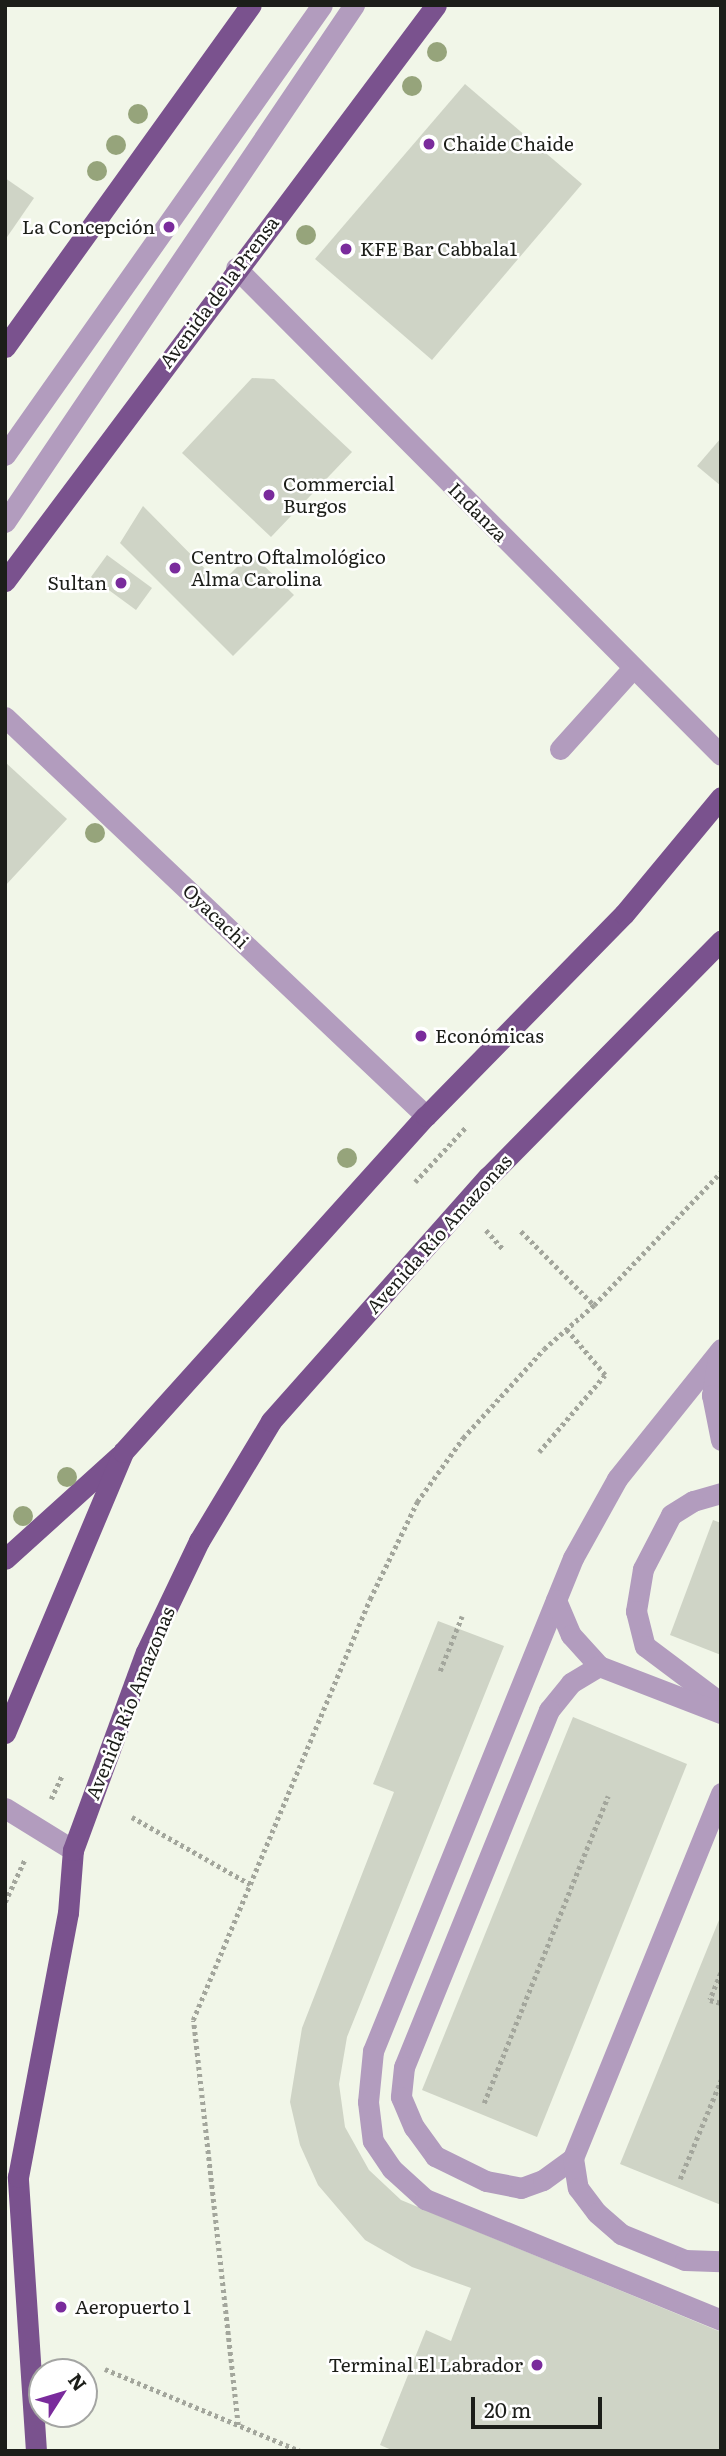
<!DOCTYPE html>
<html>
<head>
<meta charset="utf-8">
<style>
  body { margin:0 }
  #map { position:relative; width:726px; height:2456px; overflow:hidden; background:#f1f6e8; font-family:Literata,serif }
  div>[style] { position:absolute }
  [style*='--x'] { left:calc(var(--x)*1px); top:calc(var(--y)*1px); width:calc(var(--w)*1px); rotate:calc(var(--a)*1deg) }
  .building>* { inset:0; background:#cfd4c6 }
  .path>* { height:4.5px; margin-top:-2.25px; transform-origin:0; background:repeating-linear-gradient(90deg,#a3a69c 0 3.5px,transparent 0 7px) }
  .minor>* { height:21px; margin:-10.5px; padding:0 10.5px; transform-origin:10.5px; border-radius:10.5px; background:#b29cbe }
  .major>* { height:21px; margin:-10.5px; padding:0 10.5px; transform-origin:10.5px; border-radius:10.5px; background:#7a528e }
  .trees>* { width:20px; height:20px; margin:-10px; border-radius:50%; background:#96a47b }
  .dots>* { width:19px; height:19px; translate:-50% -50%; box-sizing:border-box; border:4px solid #fff; border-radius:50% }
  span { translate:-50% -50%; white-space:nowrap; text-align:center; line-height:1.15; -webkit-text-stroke:5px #fff; paint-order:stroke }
  .poi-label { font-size:19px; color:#1c1e19 }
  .left { translate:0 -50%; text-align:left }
  .right { translate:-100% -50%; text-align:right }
  .street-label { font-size:19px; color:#1c1e19 }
  .frame { position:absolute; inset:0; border:7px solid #1c1e19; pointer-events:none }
  .north { position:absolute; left:28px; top:2358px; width:70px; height:70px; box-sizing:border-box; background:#fff; border:2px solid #a4a5a3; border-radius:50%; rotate:53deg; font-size:19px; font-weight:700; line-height:28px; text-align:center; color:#1c1e19 }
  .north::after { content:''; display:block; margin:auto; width:24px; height:32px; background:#7a2b9c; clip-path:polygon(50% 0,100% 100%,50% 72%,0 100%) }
  .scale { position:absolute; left:471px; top:2397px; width:131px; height:32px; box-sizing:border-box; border:4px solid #1c1e19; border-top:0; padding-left:9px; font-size:21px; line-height:24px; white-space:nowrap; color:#1c1e19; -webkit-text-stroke:5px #fff; paint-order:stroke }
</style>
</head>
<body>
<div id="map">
  <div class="building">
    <div style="clip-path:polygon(465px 84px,582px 184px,432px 360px,315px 259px)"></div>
    <div style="clip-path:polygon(5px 178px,34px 198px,5px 240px)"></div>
    <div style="clip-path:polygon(252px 378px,274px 379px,352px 452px,271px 537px,182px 453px)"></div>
    <div style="clip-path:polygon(721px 438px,721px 486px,697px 466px)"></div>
    <div style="clip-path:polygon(143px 506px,220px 584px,251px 553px,294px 595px,233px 656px,120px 543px)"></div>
    <div style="clip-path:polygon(107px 555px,152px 588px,136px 610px,91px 577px)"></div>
    <div style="clip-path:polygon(5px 762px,67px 819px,5px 886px)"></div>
    <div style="clip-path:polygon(713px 1520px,721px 1523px,721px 1655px,670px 1635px)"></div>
    <div style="clip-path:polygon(438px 1621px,504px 1646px,347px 2037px,339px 2084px,345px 2127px,369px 2170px,401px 2200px,721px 2332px,721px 2451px,394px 2451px,380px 2445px,426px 2330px,451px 2341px,471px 2288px,412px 2267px,365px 2240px,318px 2185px,300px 2145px,290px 2102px,302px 2028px,394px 1792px,373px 1784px)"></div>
    <div style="clip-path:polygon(573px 1717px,687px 1764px,537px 2137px,422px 2090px)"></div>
    <div style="clip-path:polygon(721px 1915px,721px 2205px,620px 2164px)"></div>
  </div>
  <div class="path">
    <div style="--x:415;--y:1182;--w:75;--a:-47.2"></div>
    <div style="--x:486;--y:1230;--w:25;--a:48"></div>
    <div style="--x:521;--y:1231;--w:104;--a:45.4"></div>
    <div style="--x:539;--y:1452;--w:101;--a:-49.4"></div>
    <div style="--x:605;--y:1375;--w:60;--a:-130.3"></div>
    <div style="--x:440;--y:1671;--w:59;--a:-68.2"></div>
    <div style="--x:51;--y:1799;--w:26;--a:-65"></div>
    <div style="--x:132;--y:1817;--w:136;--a:29.6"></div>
    <div style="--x:5;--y:1902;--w:47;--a:-65.1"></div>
    <div style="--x:721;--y:1973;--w:29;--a:112"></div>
    <div style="--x:710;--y:2000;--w:11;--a:15"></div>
    <div style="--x:484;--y:2103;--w:331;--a:-68"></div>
    <div style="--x:680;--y:2179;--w:107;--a:-67.5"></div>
    <div style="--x:105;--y:2369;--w:212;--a:22.8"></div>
    <div style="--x:238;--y:2425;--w:407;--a:-96.3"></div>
    <div style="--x:193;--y:2020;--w:457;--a:-67.2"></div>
    <div style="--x:370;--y:1599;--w:108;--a:-64.1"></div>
    <div style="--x:417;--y:1502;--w:79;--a:-54.3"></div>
    <div style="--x:463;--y:1438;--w:120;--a:-47.7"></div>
    <div style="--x:544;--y:1349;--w:67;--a:-41.3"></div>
    <div style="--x:594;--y:1305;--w:184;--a:-46.3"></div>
  </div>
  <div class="minor">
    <div style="--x:236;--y:268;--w:687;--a:45.12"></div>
    <div style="--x:5;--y:455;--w:550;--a:-54.84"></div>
    <div style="--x:5;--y:522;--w:624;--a:-55.98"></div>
    <div style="--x:5;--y:717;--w:580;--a:43.46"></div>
    <div style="--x:560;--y:749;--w:109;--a:-48"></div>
    <div style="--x:721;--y:1349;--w:166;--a:128.7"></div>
    <div style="--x:617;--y:1479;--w:90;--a:119.1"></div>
    <div style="--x:573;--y:1558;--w:532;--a:112.08"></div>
    <div style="--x:373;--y:2051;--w:51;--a:95.6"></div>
    <div style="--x:368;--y:2102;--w:39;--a:83"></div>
    <div style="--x:373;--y:2141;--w:34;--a:56"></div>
    <div style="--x:392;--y:2169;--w:45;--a:42.3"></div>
    <div style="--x:425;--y:2199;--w:320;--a:22.2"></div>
    <div style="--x:719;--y:1352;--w:44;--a:99.2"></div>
    <div style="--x:712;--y:1395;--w:46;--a:78.7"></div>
    <div style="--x:721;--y:1493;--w:29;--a:164"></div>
    <div style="--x:693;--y:1501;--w:26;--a:148"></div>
    <div style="--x:671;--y:1515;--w:61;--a:117.4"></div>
    <div style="--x:643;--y:1569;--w:43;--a:99.5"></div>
    <div style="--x:636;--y:1611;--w:36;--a:76"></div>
    <div style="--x:645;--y:1646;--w:95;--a:36.9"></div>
    <div style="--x:556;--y:1600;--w:38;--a:67"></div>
    <div style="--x:571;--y:1635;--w:42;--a:47.9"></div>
    <div style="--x:599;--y:1666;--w:131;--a:21.1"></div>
    <div style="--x:599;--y:1666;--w:33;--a:149"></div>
    <div style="--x:571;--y:1683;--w:35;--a:129"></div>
    <div style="--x:549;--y:1710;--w:385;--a:112.1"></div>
    <div style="--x:404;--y:2067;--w:30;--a:96"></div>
    <div style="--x:401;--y:2097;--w:33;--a:67"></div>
    <div style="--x:414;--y:2127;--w:36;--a:54"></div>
    <div style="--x:435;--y:2156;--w:57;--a:26.1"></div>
    <div style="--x:486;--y:2181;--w:36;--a:11"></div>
    <div style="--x:521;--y:2188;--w:23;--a:-20"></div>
    <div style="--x:543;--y:2180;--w:37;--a:-36"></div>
    <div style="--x:573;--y:2158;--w:394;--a:-67.9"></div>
    <div style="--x:5;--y:1808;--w:80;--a:31.7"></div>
    <div style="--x:573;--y:2158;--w:30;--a:81"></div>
    <div style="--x:578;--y:2188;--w:31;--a:53"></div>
    <div style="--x:597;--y:2213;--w:32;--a:41"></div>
    <div style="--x:621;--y:2234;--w:69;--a:22.1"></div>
    <div style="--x:685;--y:2260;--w:36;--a:2"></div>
  </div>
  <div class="major">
    <div style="--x:5;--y:347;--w:421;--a:-54.3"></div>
    <div style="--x:5;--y:581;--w:719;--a:-53.19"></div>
    <div style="--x:5;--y:1559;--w:154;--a:-42.1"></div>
    <div style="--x:5;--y:1733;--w:305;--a:-67.2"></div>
    <div style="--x:123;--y:1452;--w:452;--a:-48"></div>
    <div style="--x:426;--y:1116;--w:283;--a:-45.6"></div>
    <div style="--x:624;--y:914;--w:152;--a:-50.3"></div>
    <div style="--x:36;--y:2451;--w:275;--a:-93.8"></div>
    <div style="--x:18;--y:2177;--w:269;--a:-79.3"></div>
    <div style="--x:68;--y:1913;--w:63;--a:-85.5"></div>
    <div style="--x:73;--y:1850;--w:211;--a:-69.8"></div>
    <div style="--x:146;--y:1652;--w:123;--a:-64.5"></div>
    <div style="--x:199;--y:1541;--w:140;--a:-59"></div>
    <div style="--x:271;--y:1421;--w:327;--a:-48.4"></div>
    <div style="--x:488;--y:1177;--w:332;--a:-45.4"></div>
  </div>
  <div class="trees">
    <div style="left:437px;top:52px"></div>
    <div style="left:412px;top:86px"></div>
    <div style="left:138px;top:114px"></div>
    <div style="left:116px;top:145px"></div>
    <div style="left:97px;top:171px"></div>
    <div style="left:306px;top:235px"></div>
    <div style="left:95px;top:833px"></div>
    <div style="left:347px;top:1158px"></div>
    <div style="left:67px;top:1477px"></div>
    <div style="left:23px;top:1516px"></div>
  </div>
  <div class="dots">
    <div style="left:429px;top:144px;background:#7a2b9c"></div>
    <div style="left:169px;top:227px;background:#7a2b9c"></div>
    <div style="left:346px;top:249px;background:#7a2b9c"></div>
    <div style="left:269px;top:495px;background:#7a2b9c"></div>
    <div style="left:175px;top:568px;background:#7a2b9c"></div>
    <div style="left:121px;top:583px;background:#7a2b9c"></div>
    <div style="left:421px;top:1036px;background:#7a2b9c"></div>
    <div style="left:61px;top:2307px;background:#7a2b9c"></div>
    <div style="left:537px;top:2365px;background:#7a2b9c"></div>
  </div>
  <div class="poi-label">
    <span class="left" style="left:443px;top:144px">Chaide Chaide</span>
    <span class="right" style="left:155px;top:227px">La Concepción</span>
    <span class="left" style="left:360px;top:249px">KFE Bar Cabbala1</span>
    <span class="left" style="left:283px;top:495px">Commercial<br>Burgos</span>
    <span class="left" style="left:191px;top:568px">Centro Oftalmológico<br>Alma Carolina</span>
    <span class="right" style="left:107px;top:583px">Sultan</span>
    <span class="left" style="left:435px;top:1036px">Económicas</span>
    <span class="left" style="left:75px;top:2307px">Aeropuerto 1</span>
    <span class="right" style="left:523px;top:2365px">Terminal El Labrador</span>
  </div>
  <div class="street-label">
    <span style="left:219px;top:292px;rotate:-53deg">Avenida de la Prensa</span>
    <span style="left:478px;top:512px;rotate:45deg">Indanza</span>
    <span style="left:216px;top:916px;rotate:44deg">Oyacachi</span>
    <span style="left:439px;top:1234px;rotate:-48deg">Avenida Río Amazonas</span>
    <span style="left:130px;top:1703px;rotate:-68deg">Avenida Río Amazonas</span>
  </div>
  <div class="frame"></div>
  <div class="north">N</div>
  <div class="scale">20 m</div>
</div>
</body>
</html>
